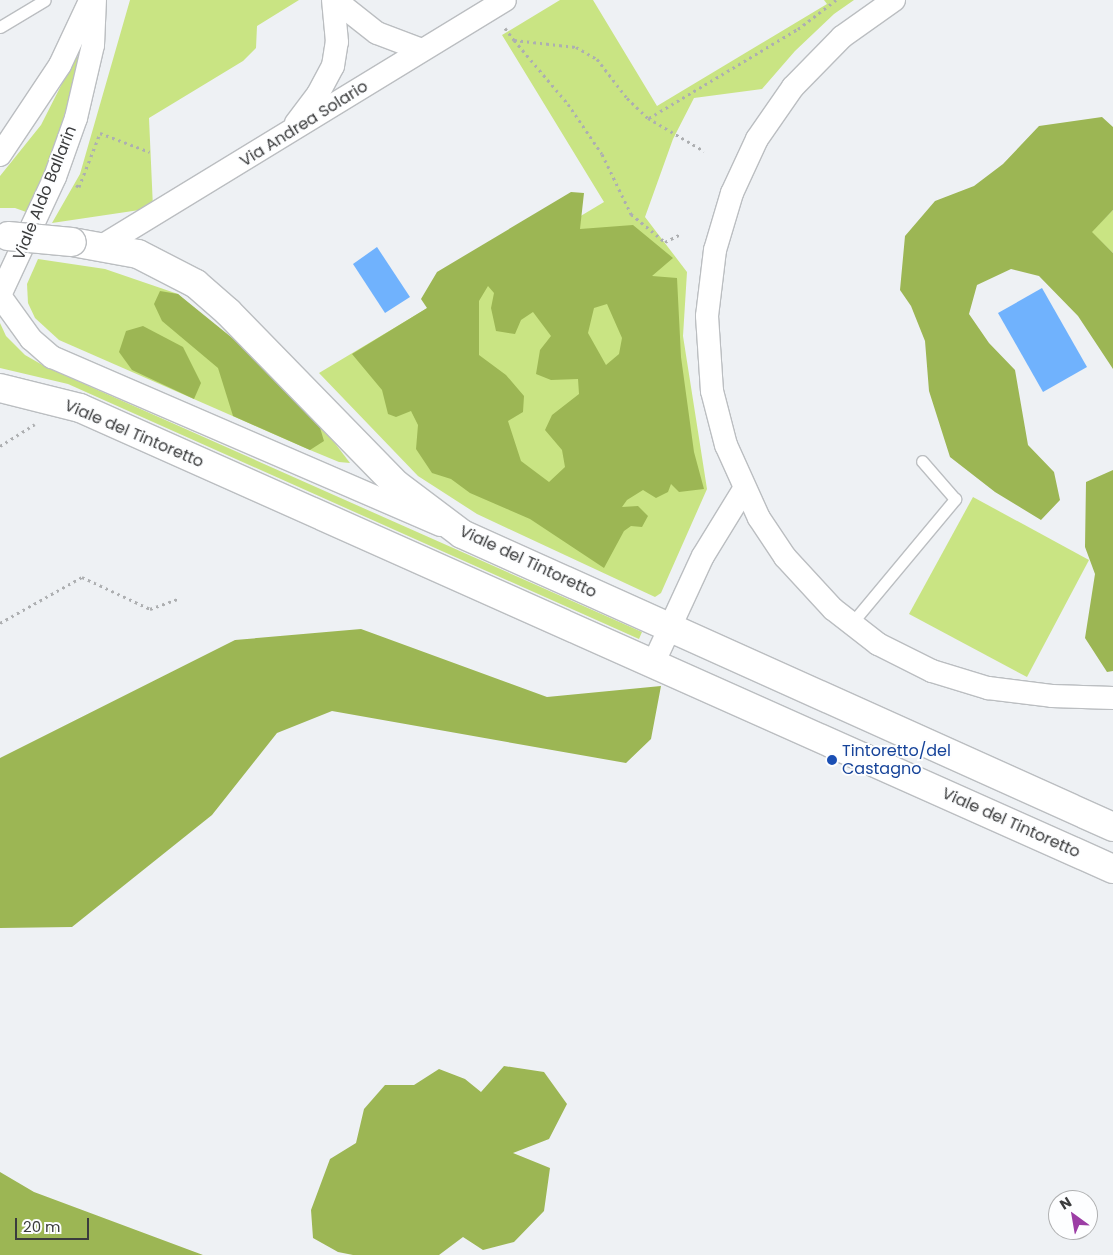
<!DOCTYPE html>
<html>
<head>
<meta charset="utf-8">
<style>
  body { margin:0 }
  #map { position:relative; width:1113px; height:1255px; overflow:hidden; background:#eef1f4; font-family:Poppins,sans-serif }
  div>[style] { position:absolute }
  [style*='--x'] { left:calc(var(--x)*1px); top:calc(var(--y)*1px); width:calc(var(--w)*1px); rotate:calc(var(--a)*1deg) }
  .green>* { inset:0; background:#c9e483 }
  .forest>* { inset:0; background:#9cb654 }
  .water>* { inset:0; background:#70b2fd }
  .path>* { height:3px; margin-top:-1.5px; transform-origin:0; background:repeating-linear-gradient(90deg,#adafb1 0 2.5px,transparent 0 6.5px) }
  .roads { filter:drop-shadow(1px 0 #bbbec1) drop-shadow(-1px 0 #bbbec1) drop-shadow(0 1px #bbbec1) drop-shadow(0 -1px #bbbec1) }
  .service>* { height:11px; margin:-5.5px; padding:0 5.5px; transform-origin:5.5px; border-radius:5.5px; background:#fff }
  .minor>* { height:22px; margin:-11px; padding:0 11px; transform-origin:11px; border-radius:11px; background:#fff }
  .secondary>* { height:28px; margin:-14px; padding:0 14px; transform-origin:14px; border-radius:14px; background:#fff }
  .bridges { filter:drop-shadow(1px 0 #bbbec1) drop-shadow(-1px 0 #bbbec1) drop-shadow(0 1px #bbbec1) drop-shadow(0 -1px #bbbec1) }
  .secondary-bridge>* { height:28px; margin:-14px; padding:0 14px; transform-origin:14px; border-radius:14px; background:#fff }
  .dots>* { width:14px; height:14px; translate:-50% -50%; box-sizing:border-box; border:2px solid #fdfeff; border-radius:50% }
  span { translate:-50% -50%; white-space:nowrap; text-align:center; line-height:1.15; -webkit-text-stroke:4px #fdfeff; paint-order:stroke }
  .street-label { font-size:16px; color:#3b3c3d }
  .transit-label { font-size:16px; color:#164399 }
  .left { translate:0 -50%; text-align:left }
  .north { position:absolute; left:1048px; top:1190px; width:50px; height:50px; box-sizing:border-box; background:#fdfeff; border:1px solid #afb0b1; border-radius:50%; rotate:328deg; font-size:14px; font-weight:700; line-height:20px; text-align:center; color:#3b3c3d }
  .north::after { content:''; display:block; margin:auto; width:18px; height:22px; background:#9c3da5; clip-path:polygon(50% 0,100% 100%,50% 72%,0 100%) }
  .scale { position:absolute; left:15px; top:1218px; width:74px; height:22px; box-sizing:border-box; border:2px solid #3b3c3d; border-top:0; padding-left:6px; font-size:15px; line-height:18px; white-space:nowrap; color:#3b3c3d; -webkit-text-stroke:4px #fdfeff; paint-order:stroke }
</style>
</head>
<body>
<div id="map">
  <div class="green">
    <div style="clip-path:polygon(130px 0,299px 0,257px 26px,256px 48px,243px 61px,149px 118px,153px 208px,52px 223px,80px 174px)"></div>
    <div style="clip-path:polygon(560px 0,593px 0,657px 106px,827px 4px,824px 0,854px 0,834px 14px,795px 51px,762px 89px,694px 98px,673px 139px,645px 217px,687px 272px,683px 336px,707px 489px,661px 593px,655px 597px,477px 514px,418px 476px,319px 373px,604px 202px,502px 35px)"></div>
    <div style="clip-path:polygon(76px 56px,80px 58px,62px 123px,29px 213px,15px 208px,0 208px,0 176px,41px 125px)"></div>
    <div style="clip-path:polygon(1113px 210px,1113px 253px,1091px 232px)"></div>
    <div style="clip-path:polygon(38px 259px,105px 269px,178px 294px,318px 421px,350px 463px,339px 462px,310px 450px,59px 340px,35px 318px,28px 303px,27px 284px)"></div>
    <div style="clip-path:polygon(0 323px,6px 336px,25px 355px,46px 367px,642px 632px,639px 639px,68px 384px,0 368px)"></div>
    <div style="clip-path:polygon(973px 497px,1089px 560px,1027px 677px,909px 614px)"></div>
  </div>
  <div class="forest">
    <div style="clip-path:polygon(1102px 117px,1113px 127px,1113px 210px,1092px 232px,1113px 253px,1113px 369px,1078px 316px,1039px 276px,1011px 269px,977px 285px,969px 314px,989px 343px,1015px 370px,1028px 445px,1054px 472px,1060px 500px,1041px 520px,995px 492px,950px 457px,929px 391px,925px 341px,911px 306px,900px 290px,905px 236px,935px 201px,974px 186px,1003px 164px,1039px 126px)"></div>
    <div style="clip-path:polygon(evenodd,571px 192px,584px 193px,580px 229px,633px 225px,673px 258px,652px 276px,677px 278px,681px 357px,694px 452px,704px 489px,679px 492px,671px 484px,668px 492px,656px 498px,643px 490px,627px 500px,622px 507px,638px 506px,648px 516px,642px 527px,631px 526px,624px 531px,604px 568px,530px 519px,470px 493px,451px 479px,432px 473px,416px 449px,418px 425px,411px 411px,396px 417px,388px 414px,382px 390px,352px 354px,427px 308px,421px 299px,437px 272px,571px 192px,488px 286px,494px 293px,491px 308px,496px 331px,515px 334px,521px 320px,533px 312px,551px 336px,540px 350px,536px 374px,551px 380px,578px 379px,579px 394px,552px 415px,545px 430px,562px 450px,565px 467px,549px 482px,521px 461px,508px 421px,523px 412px,524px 396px,506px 375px,479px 355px,479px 301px,488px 286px,571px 192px,607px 304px,622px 338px,619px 354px,606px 365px,588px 333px,594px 308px,607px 304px)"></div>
    <div style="clip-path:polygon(160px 291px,178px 294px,257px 358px,318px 421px,324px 441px,310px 450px,233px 416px,218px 368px,162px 321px,154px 304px)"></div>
    <div style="clip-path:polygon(143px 326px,183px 347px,201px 383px,194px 399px,132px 370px,119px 352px,126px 331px)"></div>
    <div style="clip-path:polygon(1113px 470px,1113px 671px,1107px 672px,1085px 638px,1095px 574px,1085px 547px,1086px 482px)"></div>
    <div style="clip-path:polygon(361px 629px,547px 697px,661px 686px,651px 739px,626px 763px,332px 711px,277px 733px,212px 815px,72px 927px,0 928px,0 758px,235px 640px)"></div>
    <div style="clip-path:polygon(504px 1066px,544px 1072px,567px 1104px,549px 1139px,513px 1153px,550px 1168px,544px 1211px,514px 1242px,483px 1250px,463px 1237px,439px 1255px,353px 1255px,338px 1252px,313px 1238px,311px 1210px,330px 1159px,356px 1143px,364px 1109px,385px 1085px,414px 1085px,439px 1069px,465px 1079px,481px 1092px)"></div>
    <div style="clip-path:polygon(0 1172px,34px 1192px,203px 1255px,0 1255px)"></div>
  </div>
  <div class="water">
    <div style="clip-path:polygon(377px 247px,410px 297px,385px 313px,353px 264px)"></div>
    <div style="clip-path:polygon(1042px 288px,1087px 367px,1043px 392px,998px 313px)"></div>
  </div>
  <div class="path">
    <div style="--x:505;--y:28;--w:15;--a:53"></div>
    <div style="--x:514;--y:40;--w:62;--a:6.4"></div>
    <div style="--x:576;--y:47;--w:24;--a:30"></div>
    <div style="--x:597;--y:59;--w:49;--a:52.4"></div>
    <div style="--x:627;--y:98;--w:29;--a:44"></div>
    <div style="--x:648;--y:118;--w:65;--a:30.5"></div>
    <div style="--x:514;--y:40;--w:84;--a:49.8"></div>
    <div style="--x:568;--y:104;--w:60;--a:55.8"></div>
    <div style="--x:602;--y:154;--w:67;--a:64.2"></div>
    <div style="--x:631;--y:214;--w:44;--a:39.5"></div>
    <div style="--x:665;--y:242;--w:18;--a:-27"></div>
    <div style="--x:649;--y:118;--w:174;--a:-30.9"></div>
    <div style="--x:798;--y:29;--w:48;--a:-37.3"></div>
    <div style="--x:76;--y:185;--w:4;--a:34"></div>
    <div style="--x:79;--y:187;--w:58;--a:-68.7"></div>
    <div style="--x:100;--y:133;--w:53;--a:20.8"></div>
    <div style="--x:0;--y:446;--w:41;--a:-32.2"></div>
    <div style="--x:0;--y:623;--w:94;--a:-29.3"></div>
    <div style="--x:82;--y:577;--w:75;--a:25.2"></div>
    <div style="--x:150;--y:609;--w:32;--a:-20"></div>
  </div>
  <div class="roads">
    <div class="service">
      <div style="--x:0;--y:27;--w:52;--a:-31"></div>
      <div style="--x:851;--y:624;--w:163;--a:-50.2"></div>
      <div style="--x:955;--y:499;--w:50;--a:-131"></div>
    </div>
    <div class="minor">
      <div style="--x:335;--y:0;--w:53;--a:38.2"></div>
      <div style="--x:377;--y:33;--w:48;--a:20.7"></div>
      <div style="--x:894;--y:0;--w:64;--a:144.6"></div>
      <div style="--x:842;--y:37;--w:70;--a:134.4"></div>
      <div style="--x:793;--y:87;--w:63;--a:124.7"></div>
      <div style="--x:757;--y:139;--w:60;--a:114.8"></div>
      <div style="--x:732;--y:193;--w:59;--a:106.6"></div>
      <div style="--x:715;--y:250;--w:66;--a:96.9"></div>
      <div style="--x:707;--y:316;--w:75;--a:86.2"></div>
      <div style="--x:712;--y:391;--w:56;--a:75.5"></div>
      <div style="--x:726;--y:445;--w:80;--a:65.7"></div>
      <div style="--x:759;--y:518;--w:47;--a:56.3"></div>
      <div style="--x:785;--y:557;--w:71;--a:47.3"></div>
      <div style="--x:833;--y:609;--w:57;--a:37.9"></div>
      <div style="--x:878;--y:644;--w:60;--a:26.6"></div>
      <div style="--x:932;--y:671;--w:59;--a:16.9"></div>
      <div style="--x:988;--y:688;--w:64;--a:7.1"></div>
      <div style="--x:1052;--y:696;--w:61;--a:1.9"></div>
      <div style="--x:296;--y:123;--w:36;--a:-53"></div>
      <div style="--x:318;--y:94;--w:32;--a:-62"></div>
      <div style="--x:333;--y:66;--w:24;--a:-81"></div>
      <div style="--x:337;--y:42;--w:42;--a:-95.4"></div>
      <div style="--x:0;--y:155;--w:108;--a:-56.3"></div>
      <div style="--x:60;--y:65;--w:71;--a:-64.9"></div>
      <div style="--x:102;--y:246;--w:472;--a:-31.4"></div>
      <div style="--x:0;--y:295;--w:130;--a:-65"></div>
      <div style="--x:55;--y:177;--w:63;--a:-70.4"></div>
      <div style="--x:76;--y:118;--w:75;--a:-76.9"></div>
      <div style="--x:93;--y:45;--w:45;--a:-87.5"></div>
      <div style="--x:0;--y:296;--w:53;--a:54.2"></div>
      <div style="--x:31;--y:339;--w:28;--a:41"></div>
      <div style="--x:52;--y:357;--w:423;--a:23.4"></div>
      <div style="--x:653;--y:664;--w:119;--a:-65.2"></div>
      <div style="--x:703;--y:556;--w:79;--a:-58.5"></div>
    </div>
    <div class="secondary">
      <div style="--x:72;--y:242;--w:67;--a:10.3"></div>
      <div style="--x:138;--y:254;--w:65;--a:27.3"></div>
      <div style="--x:196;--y:284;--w:43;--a:41.2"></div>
      <div style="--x:228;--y:312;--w:242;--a:45.7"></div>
      <div style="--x:397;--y:485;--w:81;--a:37"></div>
      <div style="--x:462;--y:534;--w:714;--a:24.23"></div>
      <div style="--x:0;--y:388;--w:82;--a:14"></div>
      <div style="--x:80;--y:408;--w:1131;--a:24.05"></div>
    </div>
  </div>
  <div class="bridges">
    <div class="secondary-bridge">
      <div style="--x:8;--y:236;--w:64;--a:5.4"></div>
    </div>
  </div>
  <div class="dots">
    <div style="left:832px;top:760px;background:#1a4fb4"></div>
  </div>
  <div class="street-label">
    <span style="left:304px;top:124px;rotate:-32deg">Via Andrea Solario</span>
    <span style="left:45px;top:193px;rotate:-68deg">Viale Aldo Ballarin</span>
    <span style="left:134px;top:434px;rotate:23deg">Viale del Tintoretto</span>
    <span style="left:528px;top:562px;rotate:25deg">Viale del Tintoretto</span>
    <span style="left:1011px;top:823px;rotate:24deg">Viale del Tintoretto</span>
  </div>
  <div class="transit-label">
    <span class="left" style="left:842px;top:760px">Tintoretto/del<br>Castagno</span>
  </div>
  <div class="north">N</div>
  <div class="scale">20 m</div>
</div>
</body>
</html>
